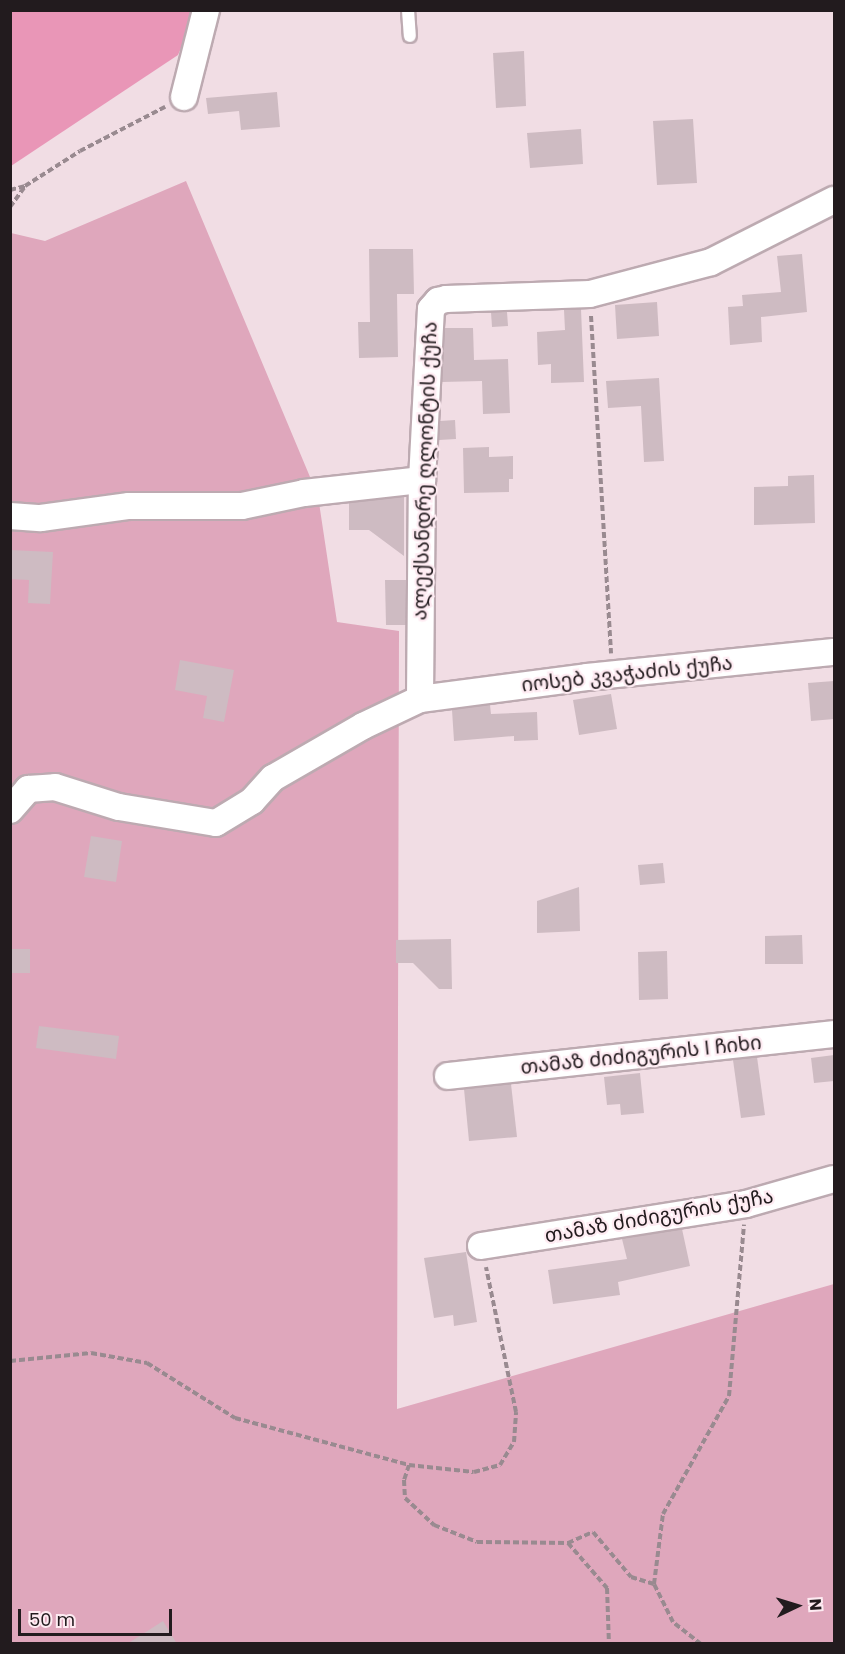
<!DOCTYPE html>
<html>
<head>
<meta charset="utf-8">
<style>
  body { margin:0 }
  #map { position:relative; width:845px; height:1654px; overflow:hidden; background:#f1dde4; font-family:Poppins,"Noto Sans Georgian",sans-serif }
  div>[style] { position:absolute }
  [style*='--x'] { left:calc(var(--x)*1px); top:calc(var(--y)*1px); width:calc(var(--w)*1px); rotate:calc(var(--a)*1deg) }
  .green>* { inset:0; background:#dfa7bc }
  .forest>* { inset:0; background:#e996b7 }
  .building>* { inset:0; background:#cebbc2 }
  .path>* { height:4px; margin-top:-2px; transform-origin:0; background:repeating-linear-gradient(90deg,#998a90 0 6px,transparent 0 9px) }
  .roads { filter:drop-shadow(2px 0 #bdaab1) drop-shadow(-2px 0 #bdaab1) drop-shadow(0 2px #bdaab1) drop-shadow(0 -2px #bdaab1) }
  .lane>* { height:12px; margin:-6px; padding:0 6px; transform-origin:6px; border-radius:6px; background:#fff }
  .street>* { height:26px; margin:-13px; padding:0 13px; transform-origin:13px; border-radius:13px; background:#fff }
  span { translate:-50% -50%; white-space:nowrap; text-align:center; line-height:1.15; -webkit-text-stroke:4.5px #feebf2; paint-order:stroke }
  .street-label { font-size:20px; color:#221b1e }
  .frame { position:absolute; inset:0; border:12px solid #221b1e; pointer-events:none }
  .north { position:absolute; left:767px; top:1576px; width:60px; height:60px; -webkit-text-stroke:4px #feebf2; paint-order:stroke; rotate:86deg; font-size:16px; font-weight:700; line-height:24px; text-align:center; color:#221b1e }
  .north::after { content:''; display:block; margin:auto; width:21px; height:27px; background:#221b1e; clip-path:polygon(50% 0,100% 100%,50% 72%,0 100%) }
  .scale { position:absolute; left:18px; top:1609px; width:154px; height:27px; box-sizing:border-box; border:3px solid #221b1e; border-top:0; padding-left:8px; font-size:18px; line-height:21px; white-space:nowrap; color:#221b1e; -webkit-text-stroke:4px #feebf2; paint-order:stroke }
</style>
</head>
<body>
<div id="map">
  <div class="green">
    <div style="clip-path:polygon(186px 181px,318px 496px,337px 622px,399px 631px,397px 1409px,834px 1284px,834px 1643px,11px 1644px,11px 233px,45px 241px)"></div>
  </div>
  <div class="forest">
    <div style="clip-path:polygon(11px 11px,197px 11px,178px 55px,11px 166px)"></div>
  </div>
  <div class="building">
    <div style="clip-path:polygon(524px 51px,526px 106px,496px 108px,493px 53px)"></div>
    <div style="clip-path:polygon(277px 92px,280px 127px,241px 130px,239px 111px,208px 114px,206px 98px)"></div>
    <div style="clip-path:polygon(693px 119px,697px 183px,657px 185px,653px 121px)"></div>
    <div style="clip-path:polygon(581px 129px,583px 164px,530px 168px,527px 133px)"></div>
    <div style="clip-path:polygon(369px 249px,413px 249px,414px 294px,397px 294px,398px 357px,359px 358px,358px 322px,370px 322px)"></div>
    <div style="clip-path:polygon(802px 254px,807px 312px,761px 317px,762px 342px,730px 345px,728px 307px,743px 306px,742px 295px,781px 292px,777px 256px)"></div>
    <div style="clip-path:polygon(657px 302px,659px 336px,617px 339px,615px 305px)"></div>
    <div style="clip-path:polygon(581px 309px,584px 382px,551px 383px,551px 364px,538px 365px,537px 332px,565px 330px,564px 310px)"></div>
    <div style="clip-path:polygon(491px 312px,507px 312px,508px 326px,492px 327px)"></div>
    <div style="clip-path:polygon(445px 328px,473px 328px,474px 360px,508px 359px,510px 413px,483px 414px,482px 381px,442px 382px)"></div>
    <div style="clip-path:polygon(659px 378px,664px 461px,644px 462px,641px 406px,608px 408px,606px 381px)"></div>
    <div style="clip-path:polygon(455px 420px,456px 439px,439px 440px,440px 421px)"></div>
    <div style="clip-path:polygon(489px 447px,489px 457px,513px 456px,513px 479px,509px 479px,509px 492px,464px 493px,463px 448px)"></div>
    <div style="clip-path:polygon(814px 475px,815px 523px,754px 525px,754px 487px,788px 486px,788px 476px)"></div>
    <div style="clip-path:polygon(404px 497px,404px 556px,369px 530px,349px 530px,349px 503px)"></div>
    <div style="clip-path:polygon(10px 550px,53px 552px,50px 604px,28px 603px,29px 580px,10px 579px)"></div>
    <div style="clip-path:polygon(385px 580px,406px 580px,406px 625px,386px 625px)"></div>
    <div style="clip-path:polygon(180px 660px,234px 670px,224px 722px,203px 718px,207px 696px,175px 690px)"></div>
    <div style="clip-path:polygon(834px 681px,834px 719px,811px 721px,808px 683px)"></div>
    <div style="clip-path:polygon(611px 694px,617px 729px,579px 735px,573px 700px)"></div>
    <div style="clip-path:polygon(490px 705px,491px 714px,537px 712px,538px 740px,514px 741px,514px 736px,454px 741px,452px 710px)"></div>
    <div style="clip-path:polygon(91px 836px,122px 841px,116px 882px,84px 877px)"></div>
    <div style="clip-path:polygon(663px 863px,665px 883px,640px 885px,638px 865px)"></div>
    <div style="clip-path:polygon(579px 887px,580px 931px,537px 933px,537px 901px)"></div>
    <div style="clip-path:polygon(802px 935px,803px 964px,765px 964px,765px 936px)"></div>
    <div style="clip-path:polygon(451px 939px,452px 989px,439px 989px,413px 963px,396px 963px,396px 940px)"></div>
    <div style="clip-path:polygon(11px 949px,30px 949px,30px 973px,11px 973px)"></div>
    <div style="clip-path:polygon(667px 951px,668px 999px,639px 1000px,638px 952px)"></div>
    <div style="clip-path:polygon(39px 1026px,119px 1036px,116px 1059px,36px 1048px)"></div>
    <div style="clip-path:polygon(834px 1055px,834px 1081px,814px 1083px,811px 1058px)"></div>
    <div style="clip-path:polygon(757px 1057px,765px 1115px,741px 1118px,733px 1060px)"></div>
    <div style="clip-path:polygon(640px 1073px,644px 1113px,621px 1115px,620px 1104px,607px 1105px,604px 1077px)"></div>
    <div style="clip-path:polygon(511px 1084px,517px 1137px,469px 1141px,464px 1089px)"></div>
    <div style="clip-path:polygon(682px 1229px,690px 1266px,618px 1282px,620px 1295px,553px 1304px,548px 1270px,627px 1259px,622px 1239px)"></div>
    <div style="clip-path:polygon(466px 1252px,477px 1322px,454px 1326px,453px 1315px,434px 1318px,424px 1258px)"></div>
    <div style="clip-path:polygon(163px 1621px,177px 1644px,127px 1644px)"></div>
  </div>
  <div class="path">
    <div style="--x:10;--y:190;--w:16;--a:-15"></div>
    <div style="--x:25;--y:186;--w:65;--a:-32.5"></div>
    <div style="--x:80;--y:151;--w:96;--a:-27.4"></div>
    <div style="--x:10;--y:207;--w:26;--a:-54"></div>
    <div style="--x:591;--y:316;--w:338;--a:86.6"></div>
    <div style="--x:10;--y:1361;--w:81;--a:-5.6"></div>
    <div style="--x:91;--y:1353;--w:57;--a:10.1"></div>
    <div style="--x:147;--y:1363;--w:104;--a:32"></div>
    <div style="--x:235;--y:1418;--w:180;--a:15.1"></div>
    <div style="--x:409;--y:1465;--w:65;--a:6.1"></div>
    <div style="--x:474;--y:1472;--w:27;--a:-15"></div>
    <div style="--x:500;--y:1465;--w:27;--a:-59"></div>
    <div style="--x:514;--y:1442;--w:30;--a:-86"></div>
    <div style="--x:516;--y:1412;--w:148;--a:-101.7"></div>
    <div style="--x:409;--y:1465;--w:16;--a:108"></div>
    <div style="--x:404;--y:1480;--w:18;--a:87"></div>
    <div style="--x:405;--y:1498;--w:40;--a:43"></div>
    <div style="--x:434;--y:1525;--w:46;--a:21.6"></div>
    <div style="--x:477;--y:1542;--w:91;--a:0.6"></div>
    <div style="--x:568;--y:1543;--w:60;--a:49.1"></div>
    <div style="--x:607;--y:1588;--w:56;--a:88"></div>
    <div style="--x:568;--y:1543;--w:27;--a:-24"></div>
    <div style="--x:593;--y:1532;--w:59;--a:49.8"></div>
    <div style="--x:631;--y:1577;--w:24;--a:17"></div>
    <div style="--x:701;--y:1644;--w:36;--a:-142"></div>
    <div style="--x:673;--y:1622;--w:42;--a:-116.6"></div>
    <div style="--x:654;--y:1584;--w:71;--a:-82.7"></div>
    <div style="--x:663;--y:1514;--w:135;--a:-60.8"></div>
    <div style="--x:729;--y:1396;--w:172;--a:-85"></div>
  </div>
  <div class="roads">
    <div class="lane">
      <div style="--x:408;--y:10;--w:26;--a:86"></div>
    </div>
    <div class="street">
      <div style="--x:184;--y:97;--w:90;--a:-75.8"></div>
      <div style="--x:10;--y:516;--w:31;--a:4"></div>
      <div style="--x:41;--y:518;--w:89;--a:-7.8"></div>
      <div style="--x:129;--y:506;--w:113;--a:0"></div>
      <div style="--x:242;--y:506;--w:63;--a:-11.8"></div>
      <div style="--x:304;--y:493;--w:119;--a:-6.3"></div>
      <div style="--x:420;--y:699;--w:219;--a:-89.5"></div>
      <div style="--x:422;--y:480;--w:171;--a:-87"></div>
      <div style="--x:431;--y:309;--w:11;--a:-49"></div>
      <div style="--x:438;--y:301;--w:8;--a:-14"></div>
      <div style="--x:446;--y:299;--w:144;--a:-2"></div>
      <div style="--x:590;--y:294;--w:125;--a:-14.8"></div>
      <div style="--x:711;--y:262;--w:138;--a:-26.8"></div>
      <div style="--x:10;--y:810;--w:28;--a:-49"></div>
      <div style="--x:28;--y:789;--w:27;--a:-4"></div>
      <div style="--x:55;--y:787;--w:67;--a:17.4"></div>
      <div style="--x:119;--y:807;--w:98;--a:9.4"></div>
      <div style="--x:216;--y:823;--w:42;--a:-31.4"></div>
      <div style="--x:252;--y:801;--w:31;--a:-48"></div>
      <div style="--x:273;--y:778;--w:104;--a:-30"></div>
      <div style="--x:363;--y:726;--w:63;--a:-25.3"></div>
      <div style="--x:420;--y:699;--w:168;--a:-7.5"></div>
      <div style="--x:587;--y:677;--w:248;--a:-5.8"></div>
      <div style="--x:448;--y:1076;--w:388;--a:-6.2"></div>
      <div style="--x:481;--y:1246;--w:268;--a:-9"></div>
      <div style="--x:746;--y:1204;--w:91;--a:-15.9"></div>
    </div>
  </div>
  <div class="street-label">
    <span style="left:425px;top:471px;rotate:-88deg">ალექსანდრე ღლონტის ქუჩა</span>
    <span style="left:627px;top:674px;rotate:-6deg">იოსებ კვაჭაძის ქუჩა</span>
    <span style="left:641px;top:1055px;rotate:-6deg">თამაზ ძიძიგურის I ჩიხი</span>
    <span style="left:659px;top:1216px;rotate:-10deg">თამაზ ძიძიგურის ქუჩა</span>
  </div>
  <div class="frame"></div>
  <div class="north">N</div>
  <div class="scale">50 m</div>
</div>
</body>
</html>
